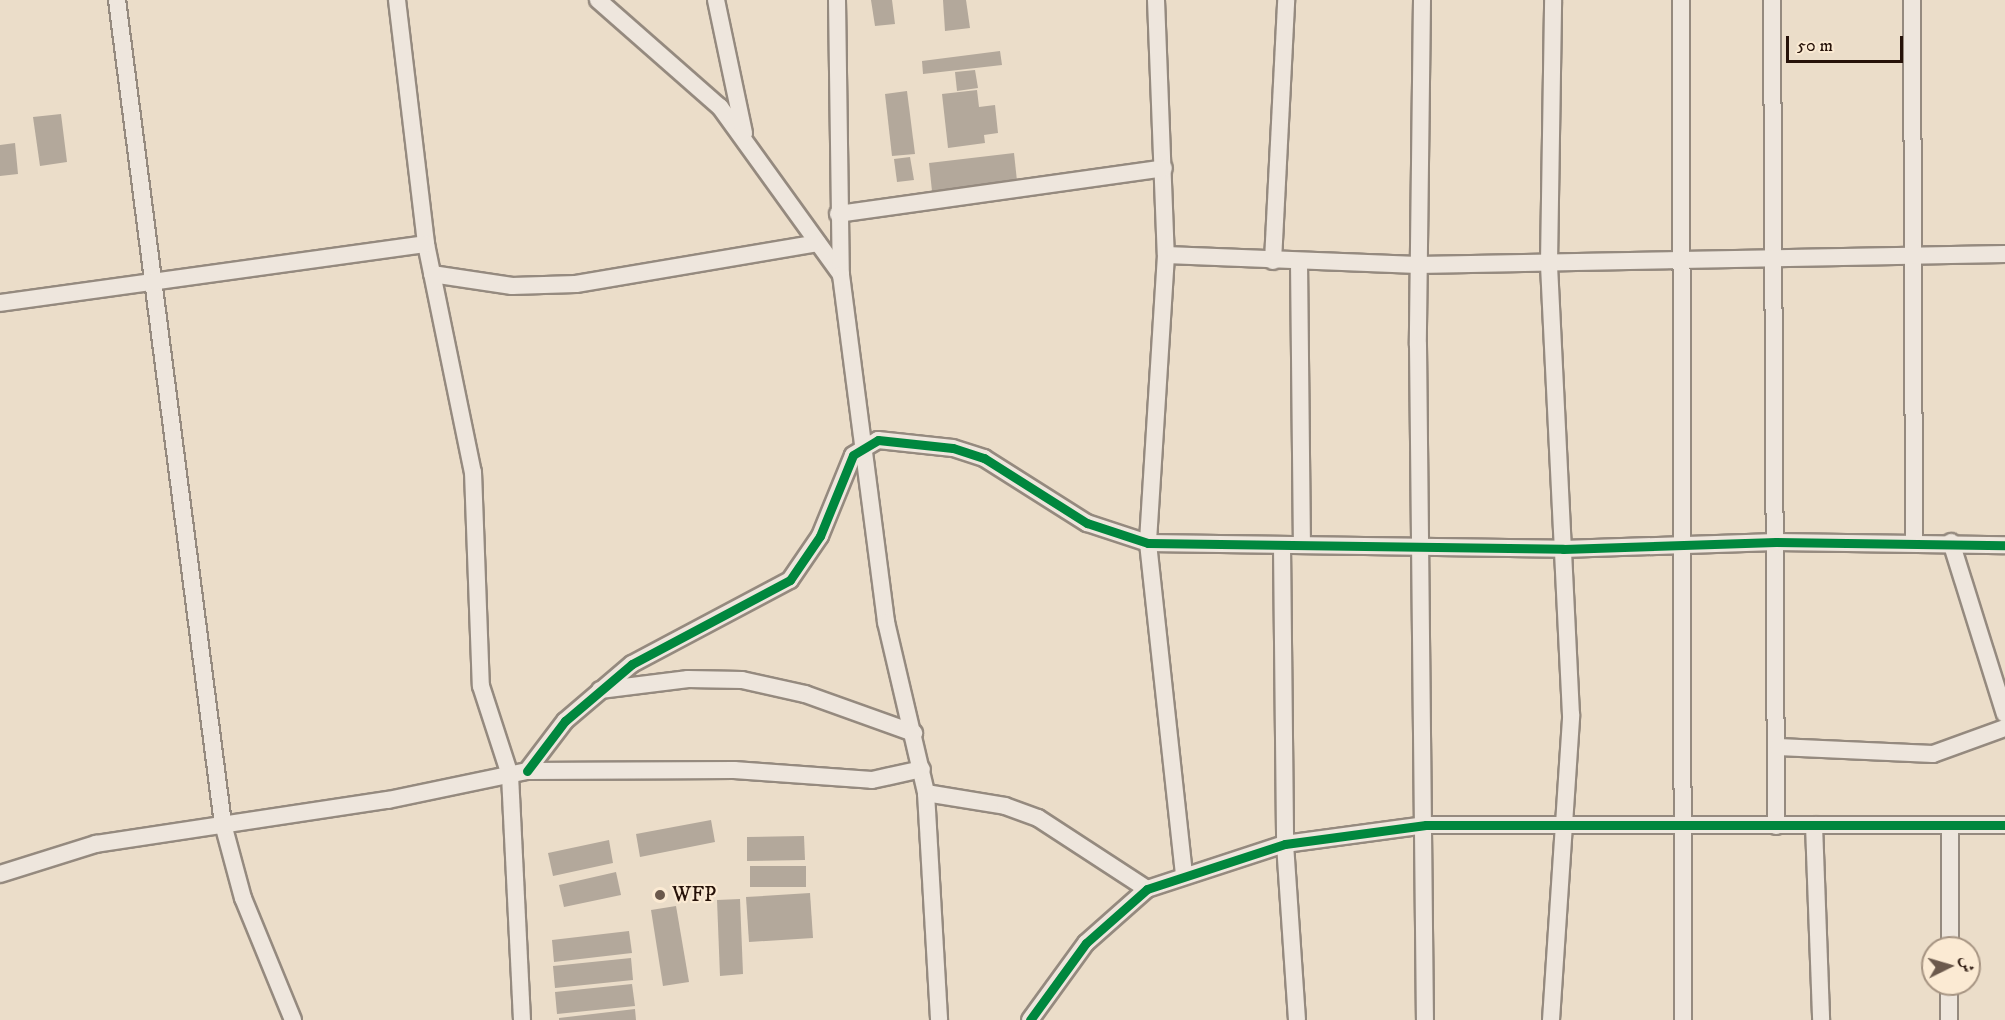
<!DOCTYPE html>
<html>
<head>
<meta charset="utf-8">
<style>
  body { margin:0 }
  #map { position:relative; width:2005px; height:1020px; overflow:hidden; background:#ebddc9; font-family:"IM FELL DW Pica",Amiri,serif }
  div>[style] { position:absolute }
  [style*='--x'] { left:calc(var(--x)*1px); top:calc(var(--y)*1px); width:calc(var(--w)*1px); rotate:calc(var(--a)*1deg) }
  .building>* { inset:0; background:#b3a89b }
  .roads { filter:drop-shadow(2px 0 #958a7f) drop-shadow(-2px 0 #958a7f) drop-shadow(0 2px #958a7f) drop-shadow(0 -2px #958a7f) }
  .minor>* { height:16px; margin:-8px; padding:0 8px; transform-origin:8px; border-radius:8px; background:#eee6dd }
  .cycleway>* { height:9px; margin:-4.5px; padding:0 4.5px; transform-origin:4.5px; border-radius:4.5px; background:#00873e }
  .dots>* { width:16px; height:16px; translate:-50% -50%; box-sizing:border-box; border:3px solid #fbead3; border-radius:50% }
  span { translate:-50% -50%; white-space:nowrap; text-align:center; line-height:1.15; -webkit-text-stroke:4.5px #fbead3; paint-order:stroke }
  .poi-label { font-size:21px; color:#261209 }
  .left { translate:0 -50%; text-align:left }
  .north { position:absolute; left:1921px; top:936px; width:60px; height:60px; box-sizing:border-box; background:#fbead3; border:2px solid #a69482; border-radius:50%; rotate:85deg; font-size:16px; font-weight:700; line-height:24px; text-align:center; color:#261209 }
  .north::after { content:''; display:block; margin:auto; width:21px; height:27px; background:#6b594c; clip-path:polygon(50% 0,100% 100%,50% 72%,0 100%) }
  .scale { position:absolute; left:1786px; top:36px; width:117px; height:27px; box-sizing:border-box; border:3px solid #261209; border-top:0; padding-left:8px; font-size:18px; line-height:21px; white-space:nowrap; color:#261209; -webkit-text-stroke:4px #fbead3; paint-order:stroke }
</style>
</head>
<body>
<div id="map">
  <div class="building">
    <div style="clip-path:polygon(871px 0,892px 0,895px 24px,875px 26px)"></div>
    <div style="clip-path:polygon(943px 0,966px 0,970px 28px,945px 31px)"></div>
    <div style="clip-path:polygon(1000px 51px,1002px 65px,923px 74px,922px 61px)"></div>
    <div style="clip-path:polygon(975px 70px,978px 88px,957px 91px,955px 72px)"></div>
    <div style="clip-path:polygon(977px 90px,979px 107px,995px 105px,998px 133px,984px 135px,985px 143px,948px 148px,942px 94px)"></div>
    <div style="clip-path:polygon(907px 91px,915px 154px,892px 156px,885px 94px)"></div>
    <div style="clip-path:polygon(61px 114px,67px 162px,40px 166px,33px 117px)"></div>
    <div style="clip-path:polygon(15px 143px,18px 174px,0 176px,0 145px)"></div>
    <div style="clip-path:polygon(1014px 153px,1017px 181px,932px 191px,929px 163px)"></div>
    <div style="clip-path:polygon(910px 157px,914px 180px,897px 182px,894px 159px)"></div>
    <div style="clip-path:polygon(711px 820px,715px 842px,640px 857px,636px 834px)"></div>
    <div style="clip-path:polygon(804px 836px,805px 860px,747px 861px,747px 837px)"></div>
    <div style="clip-path:polygon(609px 840px,613px 863px,553px 876px,548px 853px)"></div>
    <div style="clip-path:polygon(750px 866px,806px 866px,806px 887px,750px 887px)"></div>
    <div style="clip-path:polygon(616px 872px,621px 895px,564px 907px,559px 885px)"></div>
    <div style="clip-path:polygon(810px 893px,813px 938px,749px 942px,746px 897px)"></div>
    <div style="clip-path:polygon(740px 899px,743px 974px,720px 976px,717px 900px)"></div>
    <div style="clip-path:polygon(676px 906px,689px 982px,663px 986px,651px 910px)"></div>
    <div style="clip-path:polygon(629px 931px,632px 953px,554px 962px,552px 940px)"></div>
    <div style="clip-path:polygon(631px 958px,633px 980px,555px 988px,553px 966px)"></div>
    <div style="clip-path:polygon(632px 984px,635px 1006px,557px 1014px,555px 992px)"></div>
    <div style="clip-path:polygon(635px 1009px,636px 1020px,559px 1020px,559px 1018px)"></div>
  </div>
  <div class="roads">
    <div class="minor">
      <div style="--x:117;--y:0;--w:831;--a:82.67"></div>
      <div style="--x:223;--y:824;--w:77;--a:74.9"></div>
      <div style="--x:243;--y:898;--w:132;--a:67.7"></div>
      <div style="--x:397;--y:0;--w:246;--a:83.2"></div>
      <div style="--x:426;--y:244;--w:233;--a:78.4"></div>
      <div style="--x:473;--y:472;--w:214;--a:87.9"></div>
      <div style="--x:481;--y:686;--w:94;--a:72"></div>
      <div style="--x:510;--y:775;--w:245;--a:87.2"></div>
      <div style="--x:598;--y:0;--w:162;--a:41.3"></div>
      <div style="--x:720;--y:107;--w:207;--a:54.2"></div>
      <div style="--x:716;--y:0;--w:136;--a:78.1"></div>
      <div style="--x:837;--y:0;--w:275;--a:89.2"></div>
      <div style="--x:841;--y:275;--w:350;--a:82.6"></div>
      <div style="--x:886;--y:622;--w:176;--a:76.8"></div>
      <div style="--x:926;--y:793;--w:227;--a:86.7"></div>
      <div style="--x:1156;--y:0;--w:255;--a:87.8"></div>
      <div style="--x:1166;--y:255;--w:289;--a:93.6"></div>
      <div style="--x:1148;--y:543;--w:333;--a:83.8"></div>
      <div style="--x:1422;--y:0;--w:345;--a:90.7"></div>
      <div style="--x:1418;--y:345;--w:675;--a:89.41"></div>
      <div style="--x:1681;--y:0;--w:1020;--a:89.89"></div>
      <div style="--x:1772;--y:0;--w:826;--a:89.72"></div>
      <div style="--x:1912;--y:0;--w:541;--a:89.79"></div>
      <div style="--x:838;--y:214;--w:329;--a:-8"></div>
      <div style="--x:1166;--y:255;--w:252;--a:2.3"></div>
      <div style="--x:1418;--y:265;--w:587;--a:-1.07"></div>
      <div style="--x:1273;--y:261;--w:261;--a:-87.1"></div>
      <div style="--x:1299;--y:262;--w:283;--a:89.4"></div>
      <div style="--x:432;--y:274;--w:81;--a:8.5"></div>
      <div style="--x:512;--y:286;--w:64;--a:-1.8"></div>
      <div style="--x:576;--y:284;--w:245;--a:-9.6"></div>
      <div style="--x:0;--y:303;--w:430;--a:-7.9"></div>
      <div style="--x:1951;--y:542;--w:180;--a:72.6"></div>
      <div style="--x:1282;--y:546;--w:298;--a:89.4"></div>
      <div style="--x:1285;--y:844;--w:176;--a:86.1"></div>
      <div style="--x:600;--y:690;--w:89;--a:-7.1"></div>
      <div style="--x:688;--y:679;--w:54;--a:1.1"></div>
      <div style="--x:742;--y:680;--w:65;--a:12.5"></div>
      <div style="--x:805;--y:694;--w:116;--a:19.7"></div>
      <div style="--x:1778;--y:747;--w:155;--a:2.6"></div>
      <div style="--x:1933;--y:754;--w:77;--a:-19.9"></div>
      <div style="--x:527;--y:771;--w:63;--a:-52.8"></div>
      <div style="--x:565;--y:721;--w:88;--a:-40.4"></div>
      <div style="--x:632;--y:664;--w:179;--a:-28"></div>
      <div style="--x:790;--y:580;--w:53;--a:-55.7"></div>
      <div style="--x:820;--y:536;--w:87;--a:-67.8"></div>
      <div style="--x:853;--y:455;--w:29;--a:-31"></div>
      <div style="--x:878;--y:440;--w:75;--a:6.1"></div>
      <div style="--x:953;--y:448;--w:33;--a:18"></div>
      <div style="--x:984;--y:458;--w:122;--a:32.3"></div>
      <div style="--x:1087;--y:523;--w:64;--a:18.2"></div>
      <div style="--x:1148;--y:543;--w:415;--a:0.8"></div>
      <div style="--x:1563;--y:549;--w:213;--a:-1.9"></div>
      <div style="--x:1776;--y:542;--w:229;--a:0.8"></div>
      <div style="--x:926;--y:793;--w:80;--a:9.3"></div>
      <div style="--x:1005;--y:806;--w:35;--a:20"></div>
      <div style="--x:1038;--y:818;--w:130;--a:33.1"></div>
      <div style="--x:1814;--y:825;--w:195;--a:87.9"></div>
      <div style="--x:0;--y:874;--w:101;--a:-17.4"></div>
      <div style="--x:96;--y:844;--w:295;--a:-8.6"></div>
      <div style="--x:388;--y:800;--w:142;--a:-11.8"></div>
      <div style="--x:527;--y:771;--w:207;--a:-0.3"></div>
      <div style="--x:734;--y:770;--w:138;--a:4.1"></div>
      <div style="--x:872;--y:780;--w:51;--a:-12.4"></div>
      <div style="--x:1950;--y:948;--w:120;--a:-90"></div>
      <div style="--x:1030;--y:1020;--w:95;--a:-54"></div>
      <div style="--x:1086;--y:943;--w:81;--a:-41.5"></div>
      <div style="--x:1147;--y:889;--w:145;--a:-18.1"></div>
      <div style="--x:1285;--y:844;--w:142;--a:-7.7"></div>
      <div style="--x:1426;--y:825;--w:579;--a:0"></div>
      <div style="--x:1551;--y:1020;--w:306;--a:-86.2"></div>
      <div style="--x:1571;--y:715;--w:453;--a:-92.8"></div>
      <div style="--x:1549;--y:263;--w:263;--a:-89.1"></div>
      <div style="--x:1949;--y:1020;--w:36;--a:-90"></div>
    </div>
  </div>
  <div class="cycleway">
    <div style="--x:527;--y:771;--w:63;--a:-52.8"></div>
    <div style="--x:565;--y:721;--w:88;--a:-40.4"></div>
    <div style="--x:632;--y:664;--w:179;--a:-28"></div>
    <div style="--x:790;--y:580;--w:53;--a:-55.7"></div>
    <div style="--x:820;--y:536;--w:87;--a:-67.8"></div>
    <div style="--x:853;--y:455;--w:29;--a:-31"></div>
    <div style="--x:878;--y:440;--w:75;--a:6.1"></div>
    <div style="--x:953;--y:448;--w:33;--a:18"></div>
    <div style="--x:984;--y:458;--w:122;--a:32.3"></div>
    <div style="--x:1087;--y:523;--w:64;--a:18.2"></div>
    <div style="--x:1148;--y:543;--w:415;--a:0.8"></div>
    <div style="--x:1563;--y:549;--w:213;--a:-1.9"></div>
    <div style="--x:1776;--y:542;--w:229;--a:0.8"></div>
    <div style="--x:1030;--y:1020;--w:95;--a:-54"></div>
    <div style="--x:1086;--y:943;--w:81;--a:-41.5"></div>
    <div style="--x:1147;--y:889;--w:145;--a:-18.1"></div>
    <div style="--x:1285;--y:844;--w:142;--a:-7.7"></div>
    <div style="--x:1426;--y:825;--w:579;--a:0"></div>
  </div>
  <div class="dots">
    <div style="left:660px;top:895px;background:#6b594c"></div>
  </div>
  <div class="poi-label">
    <span class="left" style="left:672px;top:895px">WFP</span>
  </div>
  <div class="north">ش</div>
  <div class="scale">50 m</div>
</div>
</body>
</html>
